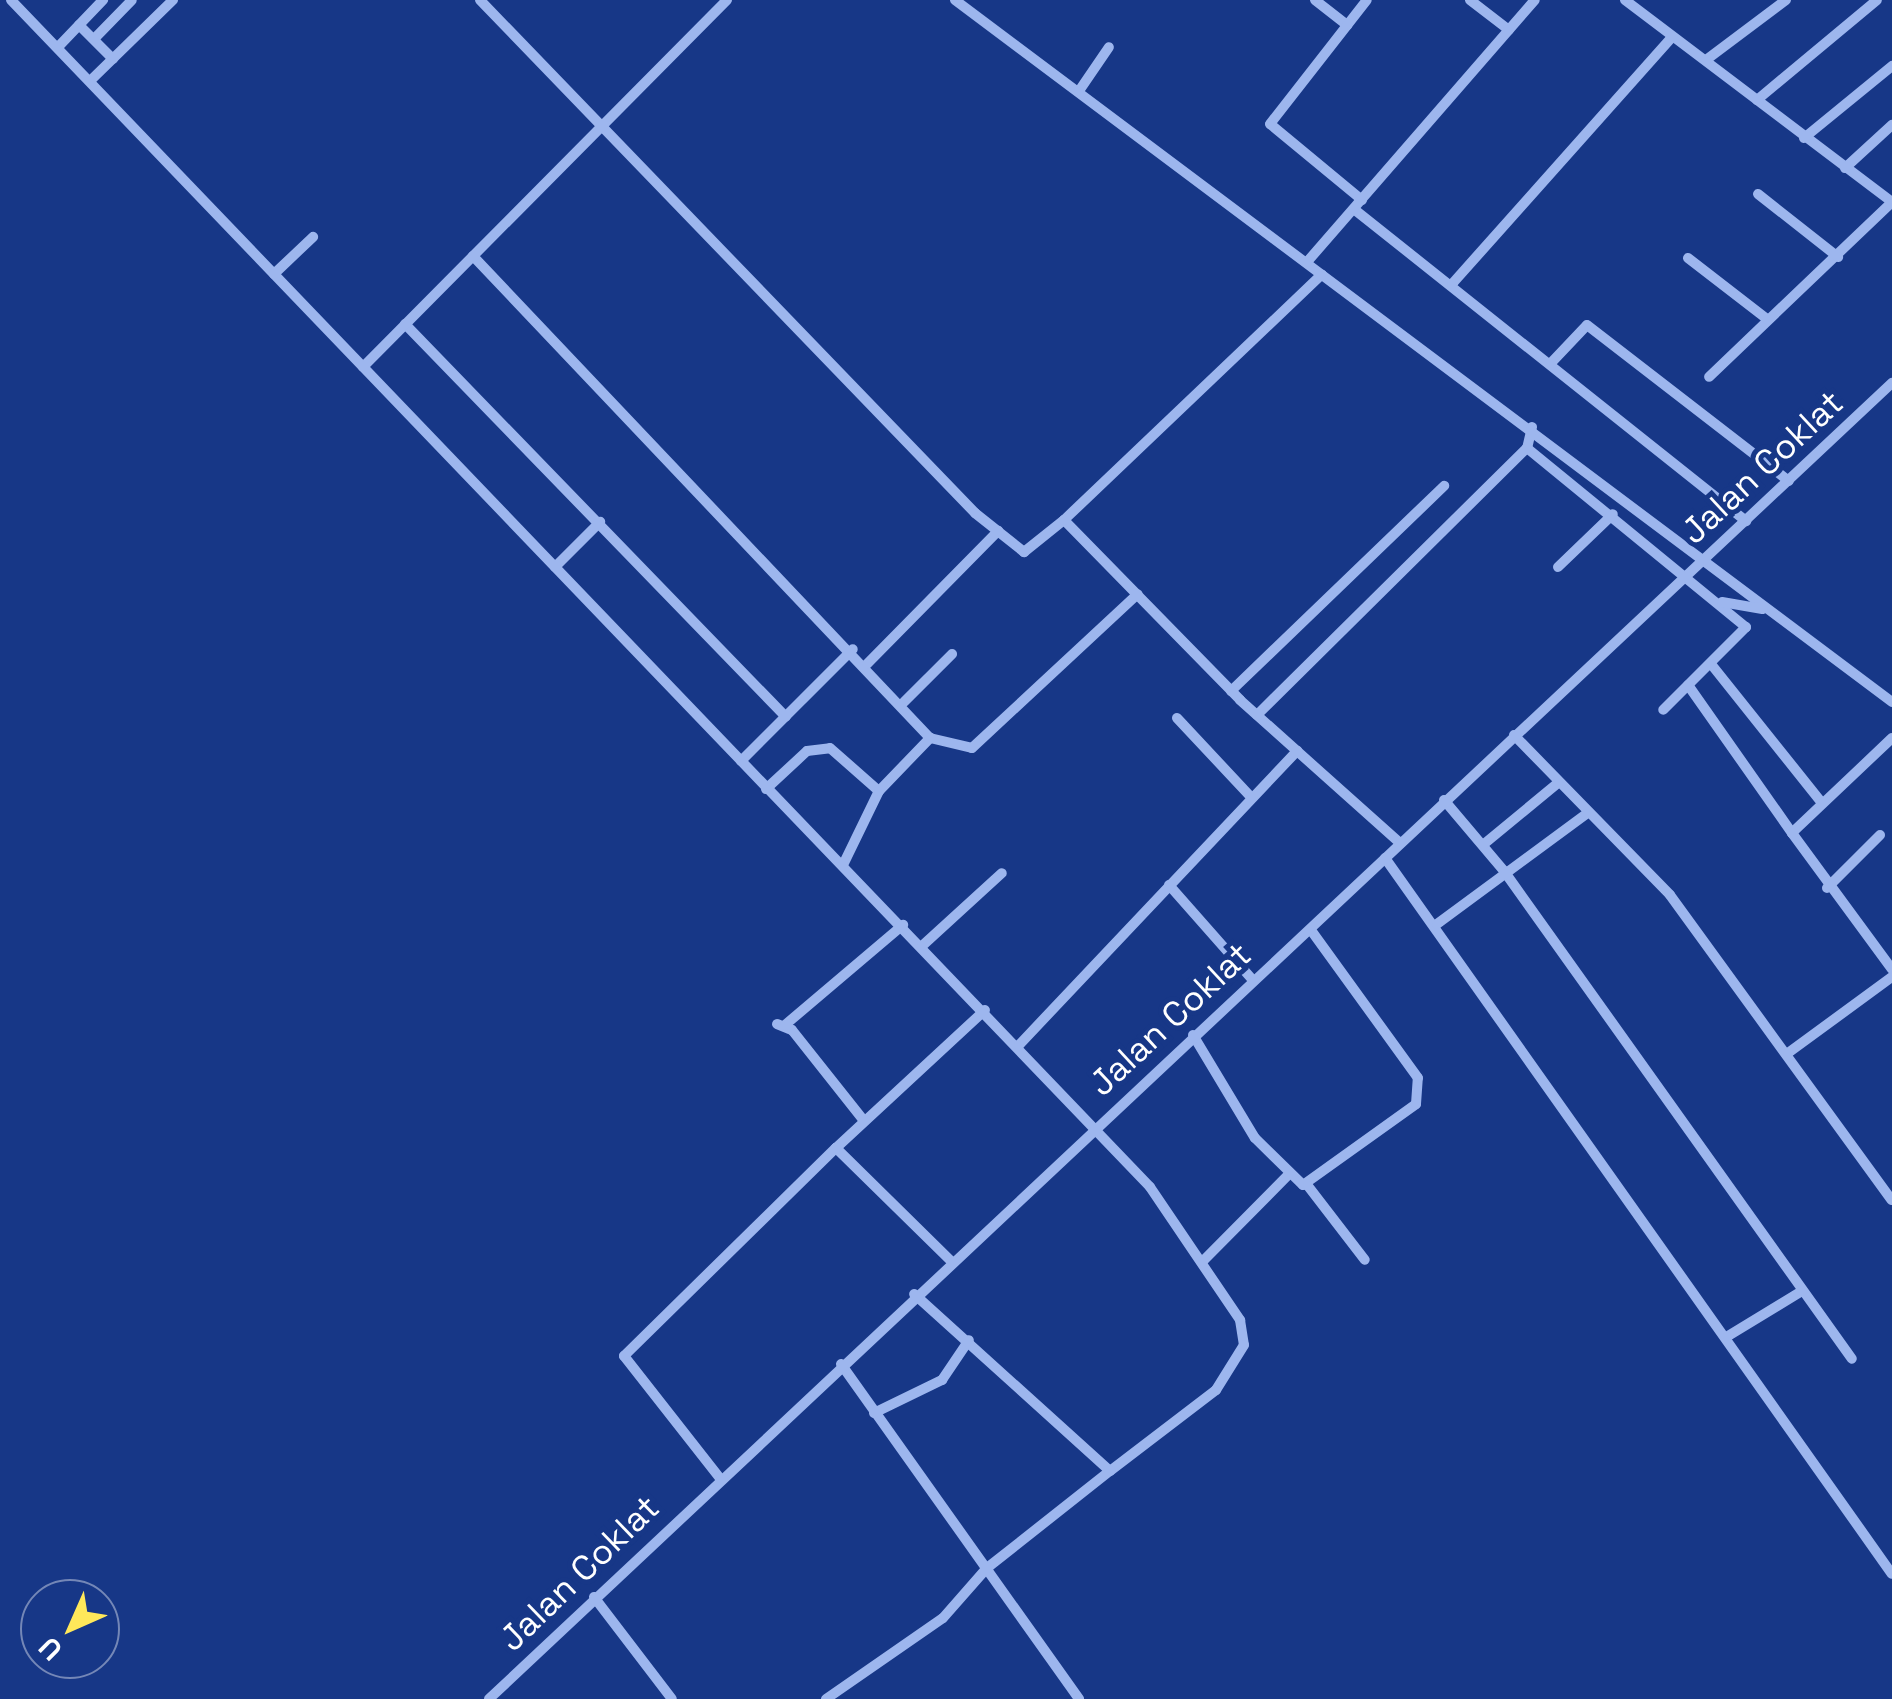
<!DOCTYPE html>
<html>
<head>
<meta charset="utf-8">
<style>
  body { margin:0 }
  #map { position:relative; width:1892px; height:1699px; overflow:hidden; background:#173787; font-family:"Space Grotesk",sans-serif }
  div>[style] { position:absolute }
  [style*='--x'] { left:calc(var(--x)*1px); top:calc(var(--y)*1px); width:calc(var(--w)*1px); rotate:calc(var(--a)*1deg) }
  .minor>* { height:10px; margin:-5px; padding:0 5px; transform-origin:5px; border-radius:5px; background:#9db6ee }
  span { translate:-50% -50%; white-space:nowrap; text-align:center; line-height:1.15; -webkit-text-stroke:10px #173787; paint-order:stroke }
  .street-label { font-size:35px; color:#fff }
  .north { position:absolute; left:20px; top:1579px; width:100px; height:100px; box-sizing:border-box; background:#173787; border:2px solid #7487b7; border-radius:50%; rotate:225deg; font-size:28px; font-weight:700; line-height:40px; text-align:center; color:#fff }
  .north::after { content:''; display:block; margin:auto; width:35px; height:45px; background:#ffe85a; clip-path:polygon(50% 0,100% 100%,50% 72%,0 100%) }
</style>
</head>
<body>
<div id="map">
  <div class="minor">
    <div style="--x:11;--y:0;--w:1645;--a:46.18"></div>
    <div style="--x:1150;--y:1187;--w:161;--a:55.9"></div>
    <div style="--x:1240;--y:1320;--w:25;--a:81"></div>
    <div style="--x:1244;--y:1345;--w:53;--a:121.9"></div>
    <div style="--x:1216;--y:1390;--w:133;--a:142.6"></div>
    <div style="--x:480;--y:0;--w:713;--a:46.02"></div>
    <div style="--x:975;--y:513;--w:63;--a:38.5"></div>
    <div style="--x:1024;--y:552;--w:51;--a:-38.7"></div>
    <div style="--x:1064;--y:520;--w:252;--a:45.6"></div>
    <div style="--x:1240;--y:700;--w:215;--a:41.8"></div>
    <div style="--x:955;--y:0;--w:1171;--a:36.84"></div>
    <div style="--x:1315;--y:0;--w:41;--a:38"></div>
    <div style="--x:1470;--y:0;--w:49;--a:37.6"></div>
    <div style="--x:1625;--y:0;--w:335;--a:37.1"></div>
    <div style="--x:1892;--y:202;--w:253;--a:136.3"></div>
    <div style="--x:79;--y:25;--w:48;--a:45"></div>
    <div style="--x:94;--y:39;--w:54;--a:-45.7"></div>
    <div style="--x:59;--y:46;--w:64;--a:-46.3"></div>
    <div style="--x:1706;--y:60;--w:100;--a:-36.9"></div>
    <div style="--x:90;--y:81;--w:116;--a:-44.3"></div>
    <div style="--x:1079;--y:91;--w:53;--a:-55.7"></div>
    <div style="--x:1757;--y:100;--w:156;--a:-39.8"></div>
    <div style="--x:1804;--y:138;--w:114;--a:-39.3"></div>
    <div style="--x:1845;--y:168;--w:64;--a:-42.5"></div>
    <div style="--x:1758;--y:194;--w:102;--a:38.2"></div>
    <div style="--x:1362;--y:200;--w:119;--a:-140.4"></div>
    <div style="--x:1270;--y:124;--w:157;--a:-52"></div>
    <div style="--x:1355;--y:210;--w:500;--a:38.5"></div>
    <div style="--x:473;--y:256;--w:664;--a:46.53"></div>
    <div style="--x:930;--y:738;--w:43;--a:13.4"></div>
    <div style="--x:972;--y:748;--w:226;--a:-42.9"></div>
    <div style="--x:1688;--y:258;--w:100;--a:37.7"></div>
    <div style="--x:1307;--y:262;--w:347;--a:-49"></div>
    <div style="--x:274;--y:274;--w:54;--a:-43.5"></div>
    <div style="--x:1452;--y:284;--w:331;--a:-48.3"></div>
    <div style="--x:405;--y:324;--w:547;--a:45.89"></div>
    <div style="--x:1551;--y:363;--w:52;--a:-46.5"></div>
    <div style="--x:1587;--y:325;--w:255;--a:37.7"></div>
    <div style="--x:363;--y:367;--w:517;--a:-45.24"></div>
    <div style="--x:1532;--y:427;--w:22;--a:103"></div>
    <div style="--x:1527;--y:448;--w:283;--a:39.3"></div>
    <div style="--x:1746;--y:627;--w:117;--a:135"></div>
    <div style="--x:1064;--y:520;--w:356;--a:-43.6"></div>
    <div style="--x:555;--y:567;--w:64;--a:-45"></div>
    <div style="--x:1558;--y:567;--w:76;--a:-43.9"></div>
    <div style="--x:1722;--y:602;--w:41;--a:9.9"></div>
    <div style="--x:867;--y:664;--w:187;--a:-45.4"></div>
    <div style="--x:1711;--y:664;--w:178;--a:51.4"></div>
    <div style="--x:1688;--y:685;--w:181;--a:54.9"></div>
    <div style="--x:1231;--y:691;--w:296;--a:-43.9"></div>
    <div style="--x:904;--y:702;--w:68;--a:-45"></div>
    <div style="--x:1257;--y:715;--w:380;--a:-44.7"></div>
    <div style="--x:1177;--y:718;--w:108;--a:46.9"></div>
    <div style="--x:1514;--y:735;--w:223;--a:45.7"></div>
    <div style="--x:1670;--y:895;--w:377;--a:54"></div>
    <div style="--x:1892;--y:738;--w:138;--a:136.5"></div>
    <div style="--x:1792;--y:833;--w:169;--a:53.7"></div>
    <div style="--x:741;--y:761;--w:158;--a:-45"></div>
    <div style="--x:766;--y:789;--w:56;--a:-42.8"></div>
    <div style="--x:807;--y:751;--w:23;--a:-7"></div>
    <div style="--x:830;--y:748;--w:65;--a:41.3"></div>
    <div style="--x:1444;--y:800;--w:93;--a:49.8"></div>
    <div style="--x:1504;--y:871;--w:599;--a:54.51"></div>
    <div style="--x:1484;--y:844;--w:96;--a:-39.5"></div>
    <div style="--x:1385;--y:858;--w:877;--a:54.7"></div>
    <div style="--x:843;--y:865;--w:82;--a:-64.1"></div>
    <div style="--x:879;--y:791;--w:74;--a:-46.1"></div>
    <div style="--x:1169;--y:885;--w:125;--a:48.6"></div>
    <div style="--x:1827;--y:888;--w:75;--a:-45"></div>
    <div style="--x:1437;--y:924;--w:185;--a:-36.4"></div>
    <div style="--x:922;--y:946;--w:108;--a:-42.4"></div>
    <div style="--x:777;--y:1024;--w:16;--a:22"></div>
    <div style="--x:792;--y:1030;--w:116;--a:51.6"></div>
    <div style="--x:785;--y:1025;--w:155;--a:-40.3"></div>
    <div style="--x:1193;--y:1035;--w:120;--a:59"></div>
    <div style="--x:1255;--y:1138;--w:67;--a:44.4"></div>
    <div style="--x:1303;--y:1185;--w:139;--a:-35.6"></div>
    <div style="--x:1416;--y:1104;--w:26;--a:-86"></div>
    <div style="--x:1418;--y:1078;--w:183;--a:-125.9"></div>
    <div style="--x:1019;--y:1045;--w:405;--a:-46.6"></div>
    <div style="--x:1788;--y:1053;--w:129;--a:-36.2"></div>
    <div style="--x:1308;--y:1186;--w:93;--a:52.4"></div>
    <div style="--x:950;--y:1260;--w:160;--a:-135.5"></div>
    <div style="--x:836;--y:1148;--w:203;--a:-42.8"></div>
    <div style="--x:1203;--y:1261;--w:121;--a:-45.3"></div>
    <div style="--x:1728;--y:1336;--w:87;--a:-31.3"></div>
    <div style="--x:841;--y:1364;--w:411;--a:54.6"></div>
    <div style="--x:874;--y:1413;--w:76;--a:-25.9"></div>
    <div style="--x:942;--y:1380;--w:48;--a:-56"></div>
    <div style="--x:719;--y:1477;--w:154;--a:-128.1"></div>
    <div style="--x:624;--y:1356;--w:297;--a:-44.5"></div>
    <div style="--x:594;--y:1597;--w:128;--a:52.6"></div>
    <div style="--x:489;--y:1699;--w:1924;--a:-43.17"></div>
    <div style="--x:826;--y:1699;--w:142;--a:-34.7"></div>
    <div style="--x:943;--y:1618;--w:67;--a:-48.7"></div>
    <div style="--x:987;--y:1568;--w:157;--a:-38.3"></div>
    <div style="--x:1110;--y:1471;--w:264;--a:-137.9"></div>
  </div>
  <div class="street-label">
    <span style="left:1762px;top:467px;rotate:-43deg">Jalan Coklat</span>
    <span style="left:1170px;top:1019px;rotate:-43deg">Jalan Coklat</span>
    <span style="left:579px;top:1573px;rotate:-44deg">Jalan Coklat</span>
  </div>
  <div class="north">U</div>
</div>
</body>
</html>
